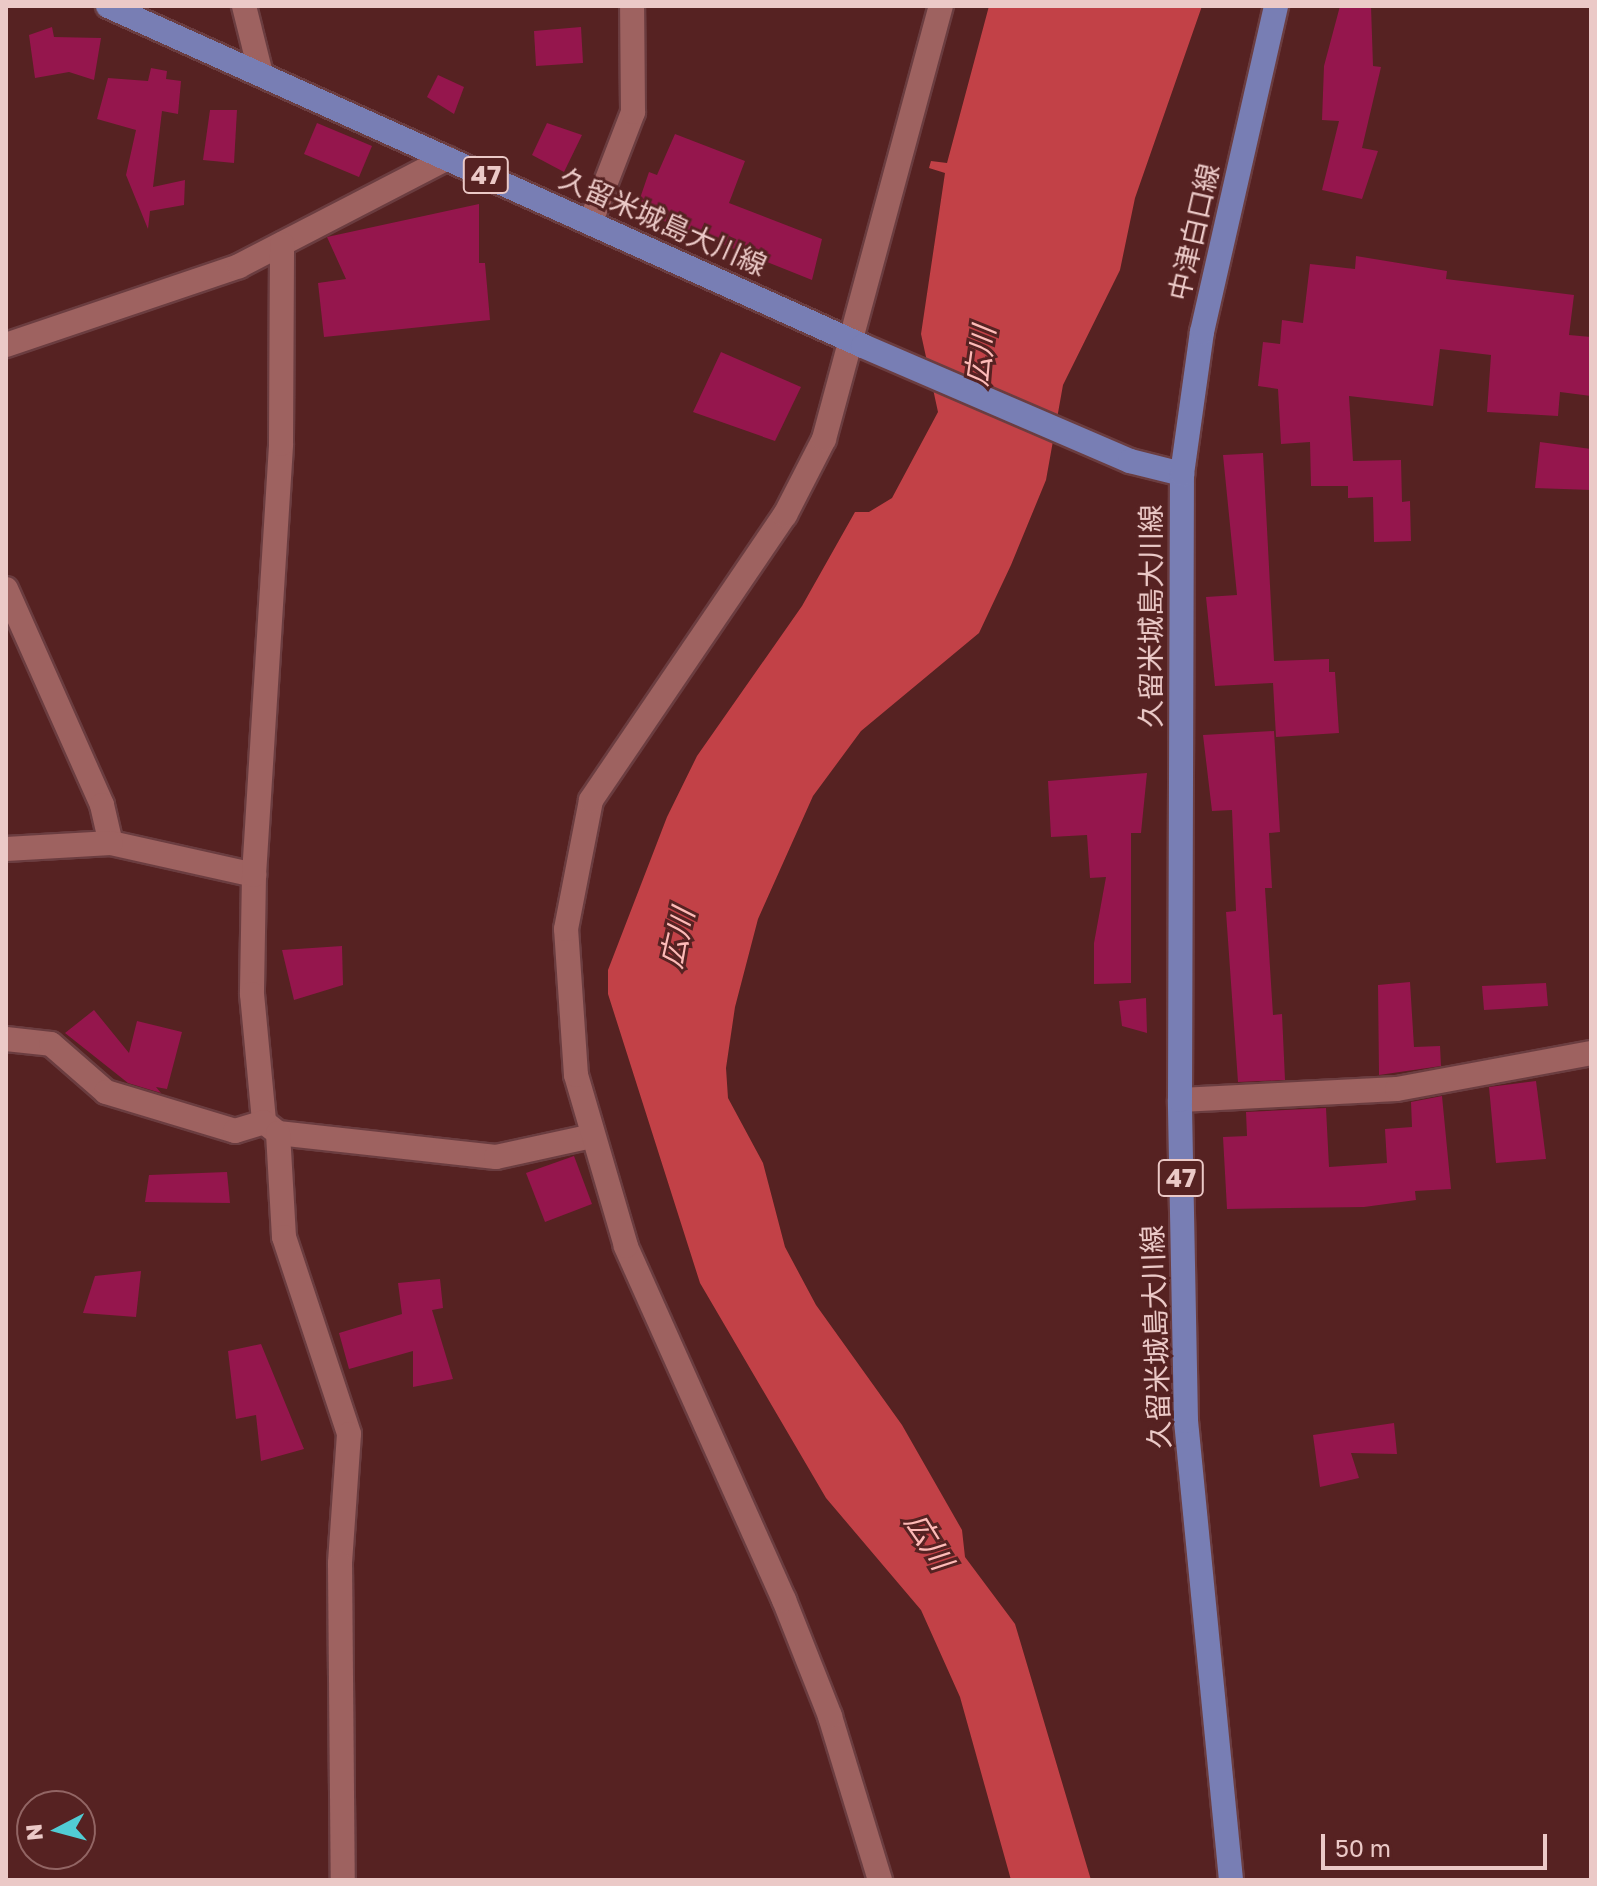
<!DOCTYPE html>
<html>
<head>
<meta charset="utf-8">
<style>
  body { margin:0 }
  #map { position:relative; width:1597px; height:1886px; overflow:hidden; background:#562222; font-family:"Golos Text","Noto Sans JP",sans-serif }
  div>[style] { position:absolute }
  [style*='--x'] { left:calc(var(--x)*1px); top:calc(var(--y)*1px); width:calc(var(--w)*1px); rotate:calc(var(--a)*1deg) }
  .water>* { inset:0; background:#c24147 }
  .building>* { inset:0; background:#95164d }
  .roads { filter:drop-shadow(2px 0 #6b3d40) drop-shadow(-2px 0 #6b3d40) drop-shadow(0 2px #6b3d40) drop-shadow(0 -2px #6b3d40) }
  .minor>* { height:24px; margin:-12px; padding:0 12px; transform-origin:12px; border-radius:12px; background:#9e6260 }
  .major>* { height:24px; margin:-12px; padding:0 12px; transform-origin:12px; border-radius:12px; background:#787eb4 }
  span { translate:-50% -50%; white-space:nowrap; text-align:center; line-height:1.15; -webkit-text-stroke:6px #562222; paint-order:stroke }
  .shield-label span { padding:2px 6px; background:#562222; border:2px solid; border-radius:6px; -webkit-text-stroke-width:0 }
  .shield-label { font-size:26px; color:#ebc9c7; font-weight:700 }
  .street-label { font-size:28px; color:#ebc9c7 }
  .water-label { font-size:30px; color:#fdbab7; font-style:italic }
  .frame { position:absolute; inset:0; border:8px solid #ebc9c7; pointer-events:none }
  .north { position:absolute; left:16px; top:1790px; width:80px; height:80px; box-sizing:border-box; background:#562222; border:2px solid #926564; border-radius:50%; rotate:264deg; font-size:22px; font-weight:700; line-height:32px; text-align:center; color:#ebc9c7 }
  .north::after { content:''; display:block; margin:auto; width:28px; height:36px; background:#51ccd4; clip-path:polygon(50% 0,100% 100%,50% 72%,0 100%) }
  .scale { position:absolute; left:1321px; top:1834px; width:226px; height:36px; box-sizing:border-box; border:4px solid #ebc9c7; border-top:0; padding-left:10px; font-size:24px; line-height:28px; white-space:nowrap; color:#ebc9c7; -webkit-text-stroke:6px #562222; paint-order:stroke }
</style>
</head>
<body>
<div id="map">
  <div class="water">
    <div style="clip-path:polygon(989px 6px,1202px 6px,1135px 198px,1120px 270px,1063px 385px,1046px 480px,1011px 565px,979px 633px,861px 731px,813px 796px,758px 919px,735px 1007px,726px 1068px,728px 1098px,763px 1163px,785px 1247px,816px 1305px,902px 1425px,962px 1530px,965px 1557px,1015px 1624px,1091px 1880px,1011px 1880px,960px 1697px,921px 1610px,826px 1498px,700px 1283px,608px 994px,608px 970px,667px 817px,697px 756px,802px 606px,855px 512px,869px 512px,892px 498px,938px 412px,921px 334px,945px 173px,929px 168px,931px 161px,947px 163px)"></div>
  </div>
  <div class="building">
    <div style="clip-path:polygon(1340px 6px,1371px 6px,1373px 66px,1381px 67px,1362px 148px,1378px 151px,1362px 199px,1322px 190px,1339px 121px,1322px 120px,1324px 66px)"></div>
    <div style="clip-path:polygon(52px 27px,54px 37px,101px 38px,94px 80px,69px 72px,35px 78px,29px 35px)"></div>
    <div style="clip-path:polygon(581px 27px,583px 63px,536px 66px,534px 31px)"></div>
    <div style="clip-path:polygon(151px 68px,167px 71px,166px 79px,181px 81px,178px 114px,162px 111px,153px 187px,185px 180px,184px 205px,150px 211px,148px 229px,126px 175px,136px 130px,97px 119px,108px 78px,148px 81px)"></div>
    <div style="clip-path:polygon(438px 75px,464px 87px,454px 114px,427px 97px)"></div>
    <div style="clip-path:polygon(210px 110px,237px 110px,234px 163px,203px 160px)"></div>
    <div style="clip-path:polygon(317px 123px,372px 146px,359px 177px,304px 154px)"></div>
    <div style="clip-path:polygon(547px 123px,582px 135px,564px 172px,532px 155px)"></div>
    <div style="clip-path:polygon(675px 134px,745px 161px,729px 203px,822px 239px,812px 280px,636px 210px,649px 172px,657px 175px)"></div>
    <div style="clip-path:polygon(479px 204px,479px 263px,485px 263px,490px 320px,324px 337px,318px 283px,346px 279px,327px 237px)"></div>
    <div style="clip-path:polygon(1356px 256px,1447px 271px,1446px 279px,1574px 295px,1569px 335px,1591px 337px,1591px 396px,1560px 392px,1558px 416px,1487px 412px,1491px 355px,1440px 349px,1433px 406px,1349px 396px,1353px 461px,1401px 460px,1402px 502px,1410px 501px,1411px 541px,1374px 542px,1373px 497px,1348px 498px,1348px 486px,1311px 486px,1310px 442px,1281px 444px,1278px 389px,1258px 386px,1263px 342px,1280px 344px,1282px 320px,1303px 323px,1310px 264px,1355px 269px)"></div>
    <div style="clip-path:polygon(721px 352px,801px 387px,775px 441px,693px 412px)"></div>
    <div style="clip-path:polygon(1540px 442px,1591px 449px,1591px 490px,1535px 488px)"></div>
    <div style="clip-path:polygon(1263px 453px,1274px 661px,1329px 659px,1329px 672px,1335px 672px,1339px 733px,1276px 737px,1273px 683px,1215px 686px,1206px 597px,1237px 595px,1223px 455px)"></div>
    <div style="clip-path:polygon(1274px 731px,1280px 832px,1269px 833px,1272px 888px,1265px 888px,1273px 1015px,1282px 1014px,1285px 1080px,1238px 1082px,1226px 912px,1236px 911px,1232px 810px,1212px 811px,1203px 735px)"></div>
    <div style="clip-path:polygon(1147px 773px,1141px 833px,1131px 833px,1131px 983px,1094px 984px,1094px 943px,1106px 877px,1090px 878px,1087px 835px,1051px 837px,1048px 781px)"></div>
    <div style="clip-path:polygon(342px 946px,343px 985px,294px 1000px,282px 950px)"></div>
    <div style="clip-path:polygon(1410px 982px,1414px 1047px,1440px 1046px,1441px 1066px,1379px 1075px,1378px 985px)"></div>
    <div style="clip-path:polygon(1546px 983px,1548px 1006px,1484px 1010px,1482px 986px)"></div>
    <div style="clip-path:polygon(1146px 998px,1147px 1033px,1122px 1026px,1119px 1001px)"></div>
    <div style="clip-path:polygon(94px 1010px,129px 1053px,137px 1021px,182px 1032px,167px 1089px,156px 1087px,161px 1093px,128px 1083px,65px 1033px)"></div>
    <div style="clip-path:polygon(1536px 1081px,1546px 1159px,1496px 1163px,1489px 1087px)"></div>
    <div style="clip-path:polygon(1442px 1096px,1451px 1189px,1415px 1191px,1416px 1200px,1364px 1207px,1227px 1209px,1223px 1137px,1247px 1136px,1246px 1112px,1326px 1108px,1329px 1167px,1387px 1163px,1385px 1129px,1412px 1127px,1411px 1102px)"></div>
    <div style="clip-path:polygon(574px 1156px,592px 1204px,545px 1222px,526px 1173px)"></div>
    <div style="clip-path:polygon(227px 1172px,230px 1203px,145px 1202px,149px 1175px)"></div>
    <div style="clip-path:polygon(141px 1271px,136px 1317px,83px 1313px,95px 1276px)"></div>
    <div style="clip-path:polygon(440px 1279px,443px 1308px,432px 1310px,453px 1379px,413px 1387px,413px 1351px,349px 1369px,339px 1333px,402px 1314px,398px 1283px)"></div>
    <div style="clip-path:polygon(261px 1344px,304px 1449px,261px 1461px,256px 1415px,236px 1419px,228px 1351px)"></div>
    <div style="clip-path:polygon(1394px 1423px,1397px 1454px,1351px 1453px,1359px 1478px,1320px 1487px,1313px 1435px)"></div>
  </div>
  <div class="roads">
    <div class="minor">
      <div style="--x:244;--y:6;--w:70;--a:76"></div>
      <div style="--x:591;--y:221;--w:117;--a:-68.9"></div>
      <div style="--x:633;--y:112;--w:106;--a:-90.5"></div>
      <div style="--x:6;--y:345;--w:246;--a:-18.7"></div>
      <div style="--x:239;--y:266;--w:234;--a:-27.4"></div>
      <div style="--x:6;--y:589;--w:236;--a:66"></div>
      <div style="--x:102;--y:805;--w:39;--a:77"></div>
      <div style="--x:111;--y:843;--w:147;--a:12.6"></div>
      <div style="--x:254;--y:875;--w:119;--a:91"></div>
      <div style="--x:252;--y:994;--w:129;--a:84.6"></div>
      <div style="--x:264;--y:1122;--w:18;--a:38"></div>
      <div style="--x:278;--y:1133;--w:219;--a:6.3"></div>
      <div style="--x:496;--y:1157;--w:98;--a:-12.3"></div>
      <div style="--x:6;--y:849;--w:105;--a:-3.3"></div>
      <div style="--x:254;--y:875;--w:432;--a:-86.4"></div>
      <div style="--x:281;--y:444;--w:200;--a:-89.7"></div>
      <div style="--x:6;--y:1039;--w:45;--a:6.3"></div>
      <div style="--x:51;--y:1044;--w:73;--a:41.1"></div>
      <div style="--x:106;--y:1092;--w:135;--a:16.8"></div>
      <div style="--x:235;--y:1131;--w:30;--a:-17"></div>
      <div style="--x:1180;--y:1100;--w:217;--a:-2.9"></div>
      <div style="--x:1397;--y:1089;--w:197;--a:-10.5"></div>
      <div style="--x:278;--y:1133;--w:104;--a:86.7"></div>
      <div style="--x:284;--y:1237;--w:207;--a:71.7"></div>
      <div style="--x:349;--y:1434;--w:130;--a:94"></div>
      <div style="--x:340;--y:1564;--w:316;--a:89.5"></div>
      <div style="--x:880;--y:1880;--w:171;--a:-107"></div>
      <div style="--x:830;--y:1716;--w:125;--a:-111.6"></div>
      <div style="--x:784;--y:1600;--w:388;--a:-114.1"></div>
      <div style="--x:626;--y:1246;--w:178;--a:-106.3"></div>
      <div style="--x:576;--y:1075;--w:146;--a:-93.9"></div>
      <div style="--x:566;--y:929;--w:131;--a:-79"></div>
      <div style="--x:591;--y:800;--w:345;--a:-55.8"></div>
      <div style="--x:785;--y:515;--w:85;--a:-62.8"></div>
      <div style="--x:824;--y:439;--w:449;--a:-74.9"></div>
    </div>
    <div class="major">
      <div style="--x:108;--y:6;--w:828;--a:24.24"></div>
      <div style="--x:863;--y:346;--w:291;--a:23.3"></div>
      <div style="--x:1130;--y:461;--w:54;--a:14"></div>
      <div style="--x:1231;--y:1880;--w:461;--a:-95.6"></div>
      <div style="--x:1186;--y:1421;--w:321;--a:-91.1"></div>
      <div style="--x:1180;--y:1100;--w:626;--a:-89.82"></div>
      <div style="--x:1182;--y:474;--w:143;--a:-82"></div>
      <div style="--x:1202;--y:332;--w:334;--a:-77.2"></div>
    </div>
  </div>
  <div class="shield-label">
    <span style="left:486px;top:175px">47</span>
    <span style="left:1181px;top:1178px">47</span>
  </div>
  <div class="street-label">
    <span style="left:663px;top:222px;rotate:24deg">久留米城島大川線</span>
    <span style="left:1194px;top:232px;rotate:-77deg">中津白口線</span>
    <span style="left:1151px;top:616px;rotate:-90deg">久留米城島大川線</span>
    <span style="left:1156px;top:1337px;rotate:-92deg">久留米城島大川線</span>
  </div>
  <div class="water-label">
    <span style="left:980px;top:356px;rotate:-82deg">広川</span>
    <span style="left:677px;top:938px;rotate:-77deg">広川</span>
    <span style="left:929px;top:1541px;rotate:58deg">広川</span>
  </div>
  <div class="frame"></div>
  <div class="north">N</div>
  <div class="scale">50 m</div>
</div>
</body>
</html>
